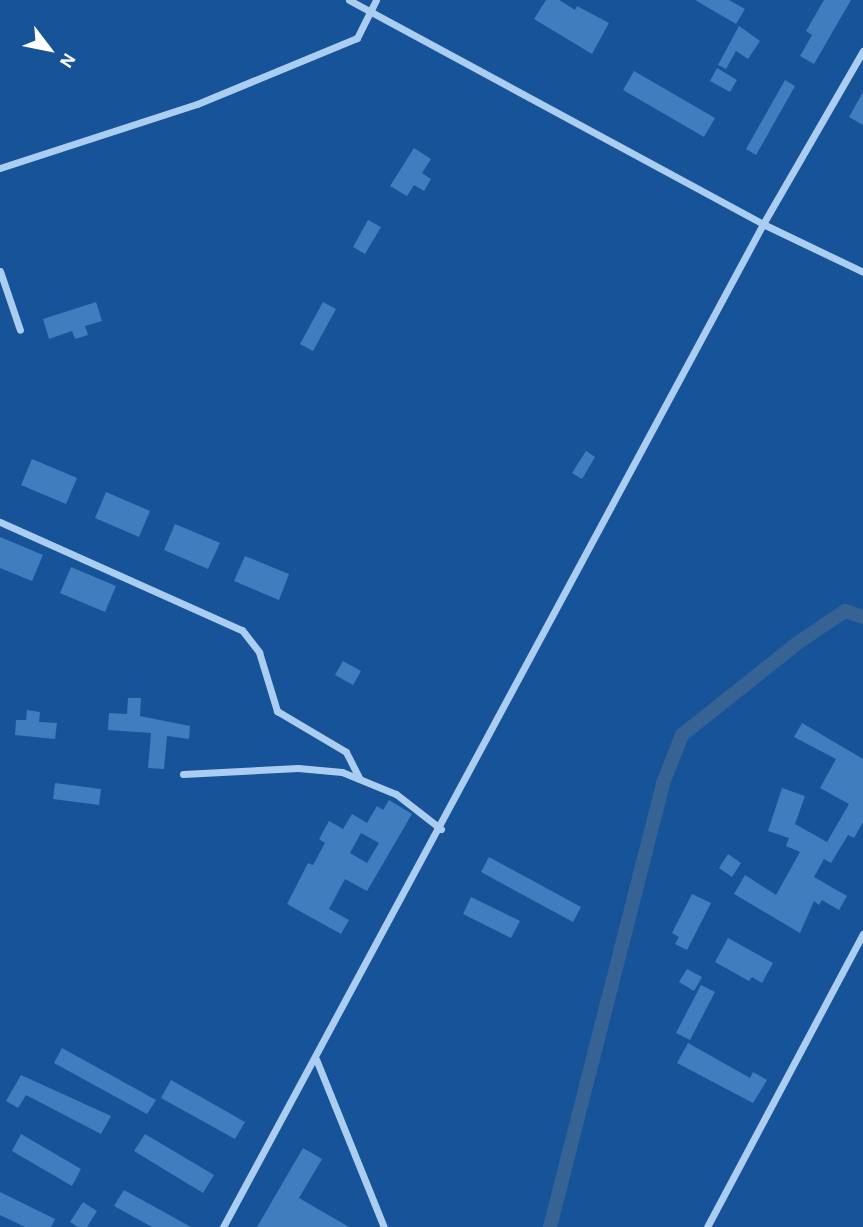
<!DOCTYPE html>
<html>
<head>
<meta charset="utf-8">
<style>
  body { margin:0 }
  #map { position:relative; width:863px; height:1227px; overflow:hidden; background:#175398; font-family:"Alegreya Sans",sans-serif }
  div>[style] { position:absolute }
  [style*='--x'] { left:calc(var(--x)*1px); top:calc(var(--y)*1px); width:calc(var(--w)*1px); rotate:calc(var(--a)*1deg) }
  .canal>* { height:14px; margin:-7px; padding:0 7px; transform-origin:7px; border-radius:7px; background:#376394 }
  .building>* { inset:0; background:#407dbf }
  .street>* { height:7px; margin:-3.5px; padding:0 3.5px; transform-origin:3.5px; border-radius:3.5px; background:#abcdf1 }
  span { translate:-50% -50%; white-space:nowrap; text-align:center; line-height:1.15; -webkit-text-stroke:5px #175398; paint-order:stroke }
  .north { position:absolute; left:14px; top:14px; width:70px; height:70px; -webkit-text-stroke:5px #175398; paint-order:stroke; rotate:122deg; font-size:19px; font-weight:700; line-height:28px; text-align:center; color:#fff }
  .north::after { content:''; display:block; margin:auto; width:24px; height:32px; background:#fff; clip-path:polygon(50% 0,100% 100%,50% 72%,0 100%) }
</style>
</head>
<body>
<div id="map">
  <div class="canal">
    <div style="--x:550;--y:1227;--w:458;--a:-75.7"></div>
    <div style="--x:663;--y:783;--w:52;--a:-68.4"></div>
    <div style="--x:682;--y:735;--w:149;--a:-38.5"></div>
    <div style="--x:799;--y:642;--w:55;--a:-34"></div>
    <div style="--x:845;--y:611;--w:19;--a:18"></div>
  </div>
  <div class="building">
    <div style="clip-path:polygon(546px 0,559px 0,575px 10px,577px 6px,609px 23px,592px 54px,534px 19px)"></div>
    <div style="clip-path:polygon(695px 0,729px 0,745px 9px,736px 24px)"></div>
    <div style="clip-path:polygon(824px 0,851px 0,814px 64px,800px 56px,812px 35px,806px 31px)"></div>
    <div style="clip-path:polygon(739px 26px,760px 41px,748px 59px,736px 51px,726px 69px,718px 65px)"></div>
    <div style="clip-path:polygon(717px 68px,737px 80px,730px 92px,710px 81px)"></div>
    <div style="clip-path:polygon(634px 71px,715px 118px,704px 137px,623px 90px)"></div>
    <div style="clip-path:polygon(785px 80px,795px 86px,756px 155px,746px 149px)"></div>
    <div style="clip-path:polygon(863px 92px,863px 125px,849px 117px)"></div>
    <div style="clip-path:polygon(414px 148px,431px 159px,422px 173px,431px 179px,424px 191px,414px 185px,407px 196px,390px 186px)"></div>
    <div style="clip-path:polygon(368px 220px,381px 227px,365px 254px,353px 247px)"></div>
    <div style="clip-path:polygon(96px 302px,102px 321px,85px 326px,88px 335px,75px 339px,72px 331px,49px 339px,43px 319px)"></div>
    <div style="clip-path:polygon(323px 302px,336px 309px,313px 351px,300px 344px)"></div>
    <div style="clip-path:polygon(586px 451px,595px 457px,582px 479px,572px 473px)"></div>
    <div style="clip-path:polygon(32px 459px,77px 478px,66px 504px,21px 485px)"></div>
    <div style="clip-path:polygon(106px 492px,150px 511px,139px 537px,95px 518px)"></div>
    <div style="clip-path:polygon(175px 524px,220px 543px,208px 569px,164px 550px)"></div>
    <div style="clip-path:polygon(0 537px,43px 555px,32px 581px,0 568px)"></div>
    <div style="clip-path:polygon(245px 556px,289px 574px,279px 600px,234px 581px)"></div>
    <div style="clip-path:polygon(71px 567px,116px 586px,105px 612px,60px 593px)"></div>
    <div style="clip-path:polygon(343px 661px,361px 671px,353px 685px,335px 675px)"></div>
    <div style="clip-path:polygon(128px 698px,141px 698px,140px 716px,190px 726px,189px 739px,167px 736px,164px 769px,148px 768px,151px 733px,108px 730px,109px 713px,127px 714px)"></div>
    <div style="clip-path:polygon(27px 710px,40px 712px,39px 722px,57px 723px,55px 739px,15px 735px,16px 720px,26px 720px)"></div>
    <div style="clip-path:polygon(802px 723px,863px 759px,863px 822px,854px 838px,848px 835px,831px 863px,824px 859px,814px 877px,847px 896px,839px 910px,822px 900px,819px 905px,814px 901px,800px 933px,734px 894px,745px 875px,776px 895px,800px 852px,786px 846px,789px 838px,768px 831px,782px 788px,805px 796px,795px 824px,827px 842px,849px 804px,820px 788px,836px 759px,794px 737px)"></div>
    <div style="clip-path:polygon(55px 783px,101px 789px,99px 805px,53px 799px)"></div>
    <div style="clip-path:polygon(evenodd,389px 800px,412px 814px,367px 891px,345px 879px,329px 909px,349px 920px,341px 934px,287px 904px,308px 863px,313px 865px,325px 843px,319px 839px,329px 821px,343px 829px,352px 814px,367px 823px,377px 806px,383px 810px,389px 800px,361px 833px,379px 843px,367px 863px,350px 853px,361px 833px)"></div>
    <div style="clip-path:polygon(728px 854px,741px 863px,732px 877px,719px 868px)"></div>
    <div style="clip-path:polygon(489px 857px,581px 907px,573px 922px,481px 872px)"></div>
    <div style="clip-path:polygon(692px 894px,711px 903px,687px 950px,675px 944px,679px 937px,672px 933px)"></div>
    <div style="clip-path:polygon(471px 897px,520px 921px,511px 938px,463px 914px)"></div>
    <div style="clip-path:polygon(728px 938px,773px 963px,762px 983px,752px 977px,749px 981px,715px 962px)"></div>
    <div style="clip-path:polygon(687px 969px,702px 977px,694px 991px,679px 982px)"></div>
    <div style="clip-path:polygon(701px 985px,715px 992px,690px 1040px,676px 1033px)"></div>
    <div style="clip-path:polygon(688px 1043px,750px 1078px,753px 1072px,767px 1080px,753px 1103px,677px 1063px)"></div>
    <div style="clip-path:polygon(62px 1048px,156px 1100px,147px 1114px,54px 1063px)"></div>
    <div style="clip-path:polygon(21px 1075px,111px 1116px,101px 1134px,26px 1095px,18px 1108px,6px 1101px)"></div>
    <div style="clip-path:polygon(171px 1080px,245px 1122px,235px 1139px,161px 1098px)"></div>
    <div style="clip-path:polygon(21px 1134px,81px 1169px,72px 1186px,12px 1151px)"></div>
    <div style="clip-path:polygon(145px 1134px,214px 1175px,203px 1193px,134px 1151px)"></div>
    <div style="clip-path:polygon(303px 1148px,322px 1159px,299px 1198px,349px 1227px,257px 1227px)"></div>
    <div style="clip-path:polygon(124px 1190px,191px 1227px,152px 1227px,114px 1206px)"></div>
    <div style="clip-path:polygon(0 1192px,55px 1219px,51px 1227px,25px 1227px,0 1215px)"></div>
    <div style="clip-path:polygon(83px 1202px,97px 1211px,87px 1227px,78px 1227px,70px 1222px)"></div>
  </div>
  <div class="street">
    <div style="--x:349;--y:0;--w:471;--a:28.4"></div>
    <div style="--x:763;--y:224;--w:111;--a:25.6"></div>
    <div style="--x:0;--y:168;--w:207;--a:-18"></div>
    <div style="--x:197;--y:104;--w:173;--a:-22.4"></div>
    <div style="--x:357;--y:38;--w:42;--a:-63.4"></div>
    <div style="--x:0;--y:271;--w:62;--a:71.3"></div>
    <div style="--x:0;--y:522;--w:265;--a:24.1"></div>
    <div style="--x:242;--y:630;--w:28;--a:52"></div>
    <div style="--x:259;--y:652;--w:62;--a:73"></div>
    <div style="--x:277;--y:711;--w:80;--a:30.7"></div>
    <div style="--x:346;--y:752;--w:29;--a:63"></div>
    <div style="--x:183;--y:774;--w:115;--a:-3"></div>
    <div style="--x:298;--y:768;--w:44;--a:5.2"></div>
    <div style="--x:342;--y:772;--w:58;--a:22.2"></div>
    <div style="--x:396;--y:794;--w:57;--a:37.9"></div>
    <div style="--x:316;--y:1059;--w:181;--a:68"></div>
    <div style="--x:223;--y:1227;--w:1139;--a:-61.7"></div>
    <div style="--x:763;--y:224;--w:200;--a:-60"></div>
    <div style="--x:707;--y:1227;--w:332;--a:-62"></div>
  </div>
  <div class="north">N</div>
</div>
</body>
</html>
